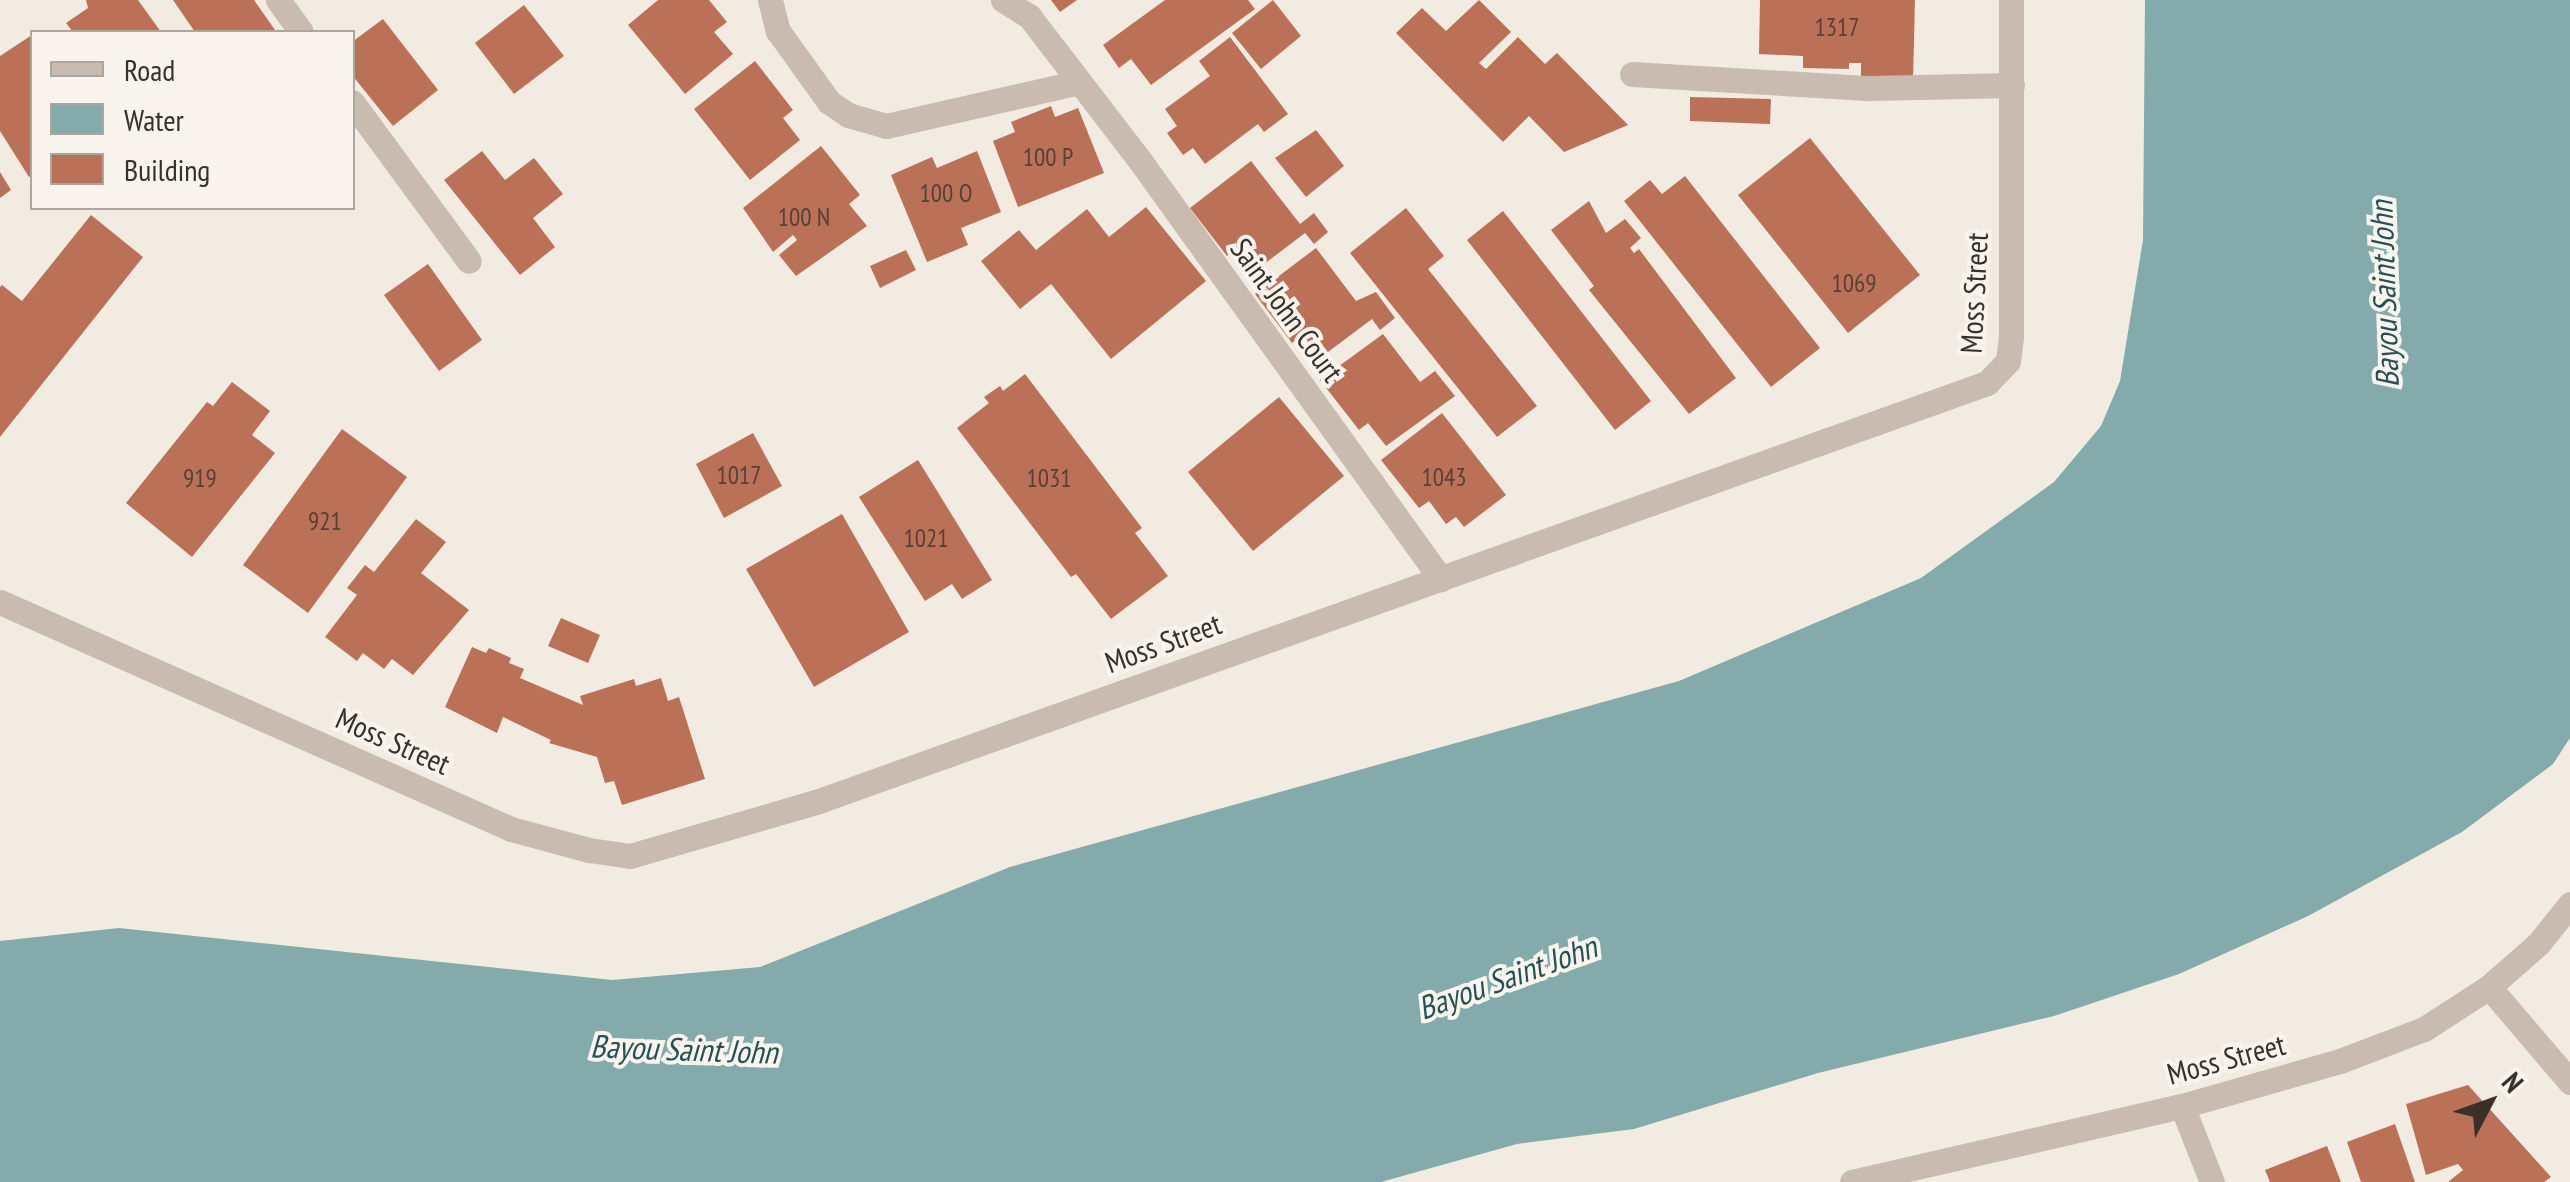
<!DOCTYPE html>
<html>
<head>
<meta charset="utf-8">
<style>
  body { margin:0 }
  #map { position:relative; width:2570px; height:1182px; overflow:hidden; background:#f2ebe2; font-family:"PT Sans Narrow",sans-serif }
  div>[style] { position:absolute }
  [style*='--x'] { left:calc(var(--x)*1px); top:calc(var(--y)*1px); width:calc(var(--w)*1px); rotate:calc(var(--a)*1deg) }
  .water>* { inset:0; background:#84aaac }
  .building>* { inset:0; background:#ba7158 }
  .lane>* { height:25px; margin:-12.5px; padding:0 12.5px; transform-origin:12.5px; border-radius:12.5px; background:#c9bbaf }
  .street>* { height:25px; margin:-12.5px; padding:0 12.5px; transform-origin:12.5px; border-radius:12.5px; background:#c9bbaf }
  span { translate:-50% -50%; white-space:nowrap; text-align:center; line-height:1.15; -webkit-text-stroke:8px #f9f4ee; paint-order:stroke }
  .number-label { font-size:25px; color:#594037 }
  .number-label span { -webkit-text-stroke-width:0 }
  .street-label { font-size:30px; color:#39302c }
  .water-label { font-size:32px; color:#265256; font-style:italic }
  .legend { position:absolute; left:30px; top:30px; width:325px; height:180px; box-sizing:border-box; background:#f9f4ee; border:2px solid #aca6a0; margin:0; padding:12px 18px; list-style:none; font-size:30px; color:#39302c }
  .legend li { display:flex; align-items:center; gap:20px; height:50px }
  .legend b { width:50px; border:2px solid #aca6a0 }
  .north { position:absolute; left:2440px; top:1052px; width:100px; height:100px; -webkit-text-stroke:8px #f9f4ee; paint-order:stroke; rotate:49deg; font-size:28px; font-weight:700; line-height:40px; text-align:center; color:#39302c }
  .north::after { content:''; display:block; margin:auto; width:35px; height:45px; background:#39302c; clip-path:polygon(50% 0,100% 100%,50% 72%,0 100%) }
</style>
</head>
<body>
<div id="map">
  <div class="water">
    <div style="clip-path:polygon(2145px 0,2570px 0,2570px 738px,2553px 764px,2462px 832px,2308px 916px,2179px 974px,2054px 1016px,1818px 1073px,1634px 1129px,1517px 1144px,1381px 1182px,0 1182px,0 941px,119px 928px,612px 980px,760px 967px,1010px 867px,1679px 681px,1921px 578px,2054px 482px,2101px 426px,2120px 381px,2143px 240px)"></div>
  </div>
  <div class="building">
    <div style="clip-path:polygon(86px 0,138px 0,161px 32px,73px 32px,66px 23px,88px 8px)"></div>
    <div style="clip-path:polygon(173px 0,254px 0,275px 30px,195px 32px)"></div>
    <div style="clip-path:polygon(658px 0,709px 0,727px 22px,714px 32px,733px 54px,685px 94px,628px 25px)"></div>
    <div style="clip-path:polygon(1051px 0,1077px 0,1060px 12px)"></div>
    <div style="clip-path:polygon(1165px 0,1248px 0,1255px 9px,1151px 85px,1131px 59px,1119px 68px,1103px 45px)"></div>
    <div style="clip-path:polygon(1273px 0,1301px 36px,1261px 69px,1232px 33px)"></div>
    <div style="clip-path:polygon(1479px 0,1511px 32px,1479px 63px,1486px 69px,1518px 37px,1545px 64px,1557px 53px,1628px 125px,1564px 152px,1529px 116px,1503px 142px,1396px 33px,1422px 8px,1446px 31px)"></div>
    <div style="clip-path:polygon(1760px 0,1915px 0,1913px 80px,1861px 78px,1861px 63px,1849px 63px,1849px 69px,1803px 68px,1803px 56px,1759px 54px)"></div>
    <div style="clip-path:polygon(524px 5px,564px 56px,514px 94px,475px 43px)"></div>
    <div style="clip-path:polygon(383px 19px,438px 90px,393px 126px,352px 75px,352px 42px)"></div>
    <div style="clip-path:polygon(32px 35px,32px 175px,29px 177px,0 131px,0 56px)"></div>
    <div style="clip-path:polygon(1230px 37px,1288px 114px,1264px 132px,1258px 124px,1205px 164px,1193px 148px,1183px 155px,1167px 133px,1177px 126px,1165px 109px,1210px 76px,1199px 61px)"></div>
    <div style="clip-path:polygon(755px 61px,793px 110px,783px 118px,800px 140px,750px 180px,694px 109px)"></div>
    <div style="clip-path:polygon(1690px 97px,1771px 99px,1770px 124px,1690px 121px)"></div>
    <div style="clip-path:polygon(1051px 106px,1055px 117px,1078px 108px,1104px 173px,1018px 207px,993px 141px,1015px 132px,1011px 122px)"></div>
    <div style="clip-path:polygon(1316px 130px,1344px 166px,1306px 197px,1275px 158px)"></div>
    <div style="clip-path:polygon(1810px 138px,1920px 275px,1848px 333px,1738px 195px)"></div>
    <div style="clip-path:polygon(821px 146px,860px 195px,849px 204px,867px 226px,796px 276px,779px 255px,797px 240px,793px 235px,773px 252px,743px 208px)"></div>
    <div style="clip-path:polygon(482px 151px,505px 180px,534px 158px,563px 194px,533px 218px,555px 247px,520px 275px,444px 180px)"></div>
    <div style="clip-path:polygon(977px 151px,1001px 212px,961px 228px,968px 245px,927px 262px,891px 175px,932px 157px,937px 168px)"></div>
    <div style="clip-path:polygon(1251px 161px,1300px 224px,1314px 213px,1328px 232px,1314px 244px,1305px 233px,1255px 271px,1238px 248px,1227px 256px,1190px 208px)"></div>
    <div style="clip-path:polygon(0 172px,11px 190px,0 198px)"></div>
    <div style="clip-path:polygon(1685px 176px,1820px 348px,1771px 387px,1624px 201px,1650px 180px,1662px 194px)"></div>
    <div style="clip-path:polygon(1589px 201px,1606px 233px,1625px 219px,1641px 238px,1630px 248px,1634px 253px,1639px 249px,1736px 378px,1689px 414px,1589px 290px,1594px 286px,1551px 230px)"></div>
    <div style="clip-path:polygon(1146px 207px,1206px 281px,1111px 359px,1051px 284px,1020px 309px,981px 261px,1019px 230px,1036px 250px,1087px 209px,1109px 237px)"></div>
    <div style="clip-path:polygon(1406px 208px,1444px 256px,1428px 269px,1537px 406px,1497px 437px,1350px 253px)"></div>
    <div style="clip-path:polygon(1503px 211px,1651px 401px,1615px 430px,1467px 240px)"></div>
    <div style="clip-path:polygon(91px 215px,143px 257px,0 437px,0 287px,2px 285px,22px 301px)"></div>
    <div style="clip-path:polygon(1316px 248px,1356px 301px,1376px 292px,1395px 318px,1380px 330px,1372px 319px,1320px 358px,1303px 335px,1292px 343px,1255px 294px)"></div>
    <div style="clip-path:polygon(906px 250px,916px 270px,880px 288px,870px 266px)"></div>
    <div style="clip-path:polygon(428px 264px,482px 340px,439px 371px,384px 295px)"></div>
    <div style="clip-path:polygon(1383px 334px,1420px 382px,1435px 371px,1455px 396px,1386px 446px,1368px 423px,1359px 430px,1320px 380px)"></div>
    <div style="clip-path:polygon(1025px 374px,1142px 528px,1135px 533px,1168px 576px,1111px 619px,1076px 574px,1071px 577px,957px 428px,989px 403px,984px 397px,1000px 386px,1003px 391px)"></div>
    <div style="clip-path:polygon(232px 382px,270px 411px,252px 435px,275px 453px,192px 557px,126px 503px,207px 402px,213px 406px)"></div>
    <div style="clip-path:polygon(1279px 397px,1344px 476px,1253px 551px,1188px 472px)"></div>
    <div style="clip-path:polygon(1442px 413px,1506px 495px,1464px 527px,1456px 517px,1446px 524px,1429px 501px,1419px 508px,1381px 460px)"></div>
    <div style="clip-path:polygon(342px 429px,407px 477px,308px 613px,243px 565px)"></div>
    <div style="clip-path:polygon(753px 433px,782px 486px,724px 518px,696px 464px)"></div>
    <div style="clip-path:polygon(918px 460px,992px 580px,962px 599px,952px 584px,925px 601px,859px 497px)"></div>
    <div style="clip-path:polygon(842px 514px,909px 632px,814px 687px,746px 569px)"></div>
    <div style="clip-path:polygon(416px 519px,446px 542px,421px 573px,469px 610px,413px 675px,392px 659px,384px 669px,363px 653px,357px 661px,325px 637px,357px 595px,347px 588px,365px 565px,374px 572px)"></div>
    <div style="clip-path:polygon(561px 618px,600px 635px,588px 663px,548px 646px)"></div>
    <div style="clip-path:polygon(472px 647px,486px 653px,489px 648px,511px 658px,509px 663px,524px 669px,520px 678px,583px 705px,580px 696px,634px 679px,636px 686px,661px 678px,668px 701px,679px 697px,705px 779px,622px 805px,614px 781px,605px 783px,597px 757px,549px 743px,551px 740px,503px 717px,497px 733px,445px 707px)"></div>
    <div style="clip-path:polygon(2468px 1085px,2551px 1177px,2544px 1182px,2448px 1182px,2463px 1170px,2458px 1164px,2426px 1175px,2406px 1104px)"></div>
    <div style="clip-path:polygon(2395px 1124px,2415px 1182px,2361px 1182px,2347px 1142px)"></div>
    <div style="clip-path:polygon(2327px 1146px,2341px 1182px,2270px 1182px,2265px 1170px)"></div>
  </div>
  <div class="lane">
    <div style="--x:278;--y:0;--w:39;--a:54"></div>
    <div style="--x:1632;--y:74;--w:239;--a:3.4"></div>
    <div style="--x:1871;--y:88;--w:141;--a:-1.2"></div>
    <div style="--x:352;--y:102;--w:197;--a:53.7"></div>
  </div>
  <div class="street">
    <div style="--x:770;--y:0;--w:32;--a:76"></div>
    <div style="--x:778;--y:31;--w:87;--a:54.3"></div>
    <div style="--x:829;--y:102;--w:23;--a:34"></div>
    <div style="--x:848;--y:115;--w:40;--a:16"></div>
    <div style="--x:886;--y:126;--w:198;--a:-12.8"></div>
    <div style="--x:1003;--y:0;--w:31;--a:32"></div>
    <div style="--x:1029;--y:16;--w:184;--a:52.5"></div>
    <div style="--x:1141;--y:162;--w:514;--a:54.27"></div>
    <div style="--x:0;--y:602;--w:559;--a:23.95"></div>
    <div style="--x:511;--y:829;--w:81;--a:15.1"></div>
    <div style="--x:589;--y:850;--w:41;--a:8.3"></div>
    <div style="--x:630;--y:856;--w:194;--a:-16.2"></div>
    <div style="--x:816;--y:802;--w:1244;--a:-19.69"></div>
    <div style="--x:1987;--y:383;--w:30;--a:-46"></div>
    <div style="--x:2008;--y:361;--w:24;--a:-83"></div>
    <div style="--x:2011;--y:337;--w:337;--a:-90"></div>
    <div style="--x:2489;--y:987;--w:125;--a:49.5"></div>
    <div style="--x:2182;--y:1106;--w:82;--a:68.5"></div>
    <div style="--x:1852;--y:1182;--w:339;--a:-13"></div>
    <div style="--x:2182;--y:1106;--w:164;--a:-15.9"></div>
    <div style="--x:2340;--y:1061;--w:90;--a:-20.9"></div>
    <div style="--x:2424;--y:1029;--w:77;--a:-32.9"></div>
    <div style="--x:2489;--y:987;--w:65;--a:-41.3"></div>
    <div style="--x:2538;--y:944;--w:51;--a:-51.3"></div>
  </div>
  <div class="number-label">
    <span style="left:1837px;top:27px">1317</span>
    <span style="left:1048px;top:157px">100 P</span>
    <span style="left:946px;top:193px">100 O</span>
    <span style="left:804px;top:217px">100 N</span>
    <span style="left:1854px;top:283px">1069</span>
    <span style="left:739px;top:475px">1017</span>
    <span style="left:1444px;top:477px">1043</span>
    <span style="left:200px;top:478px">919</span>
    <span style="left:1049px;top:478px">1031</span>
    <span style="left:325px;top:521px">921</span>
    <span style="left:926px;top:538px">1021</span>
  </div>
  <div class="street-label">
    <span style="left:1974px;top:293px;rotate:-87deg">Moss Street</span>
    <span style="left:1287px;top:310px;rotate:54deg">Saint John Court</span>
    <span style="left:1163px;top:643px;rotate:-20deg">Moss Street</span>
    <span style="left:393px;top:741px;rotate:24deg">Moss Street</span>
    <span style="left:2226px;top:1059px;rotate:-15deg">Moss Street</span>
  </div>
  <div class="water-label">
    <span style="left:2384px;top:294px;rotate:-92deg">Bayou Saint John</span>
    <span style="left:1507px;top:977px;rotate:-20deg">Bayou Saint John</span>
    <span style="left:684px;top:1049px;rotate:2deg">Bayou Saint John</span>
  </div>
  <ul class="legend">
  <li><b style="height:12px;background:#c9bbaf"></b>Road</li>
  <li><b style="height:28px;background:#84aaac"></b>Water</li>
  <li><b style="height:28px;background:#ba7158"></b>Building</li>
  </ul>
  <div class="north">N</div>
</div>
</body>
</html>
